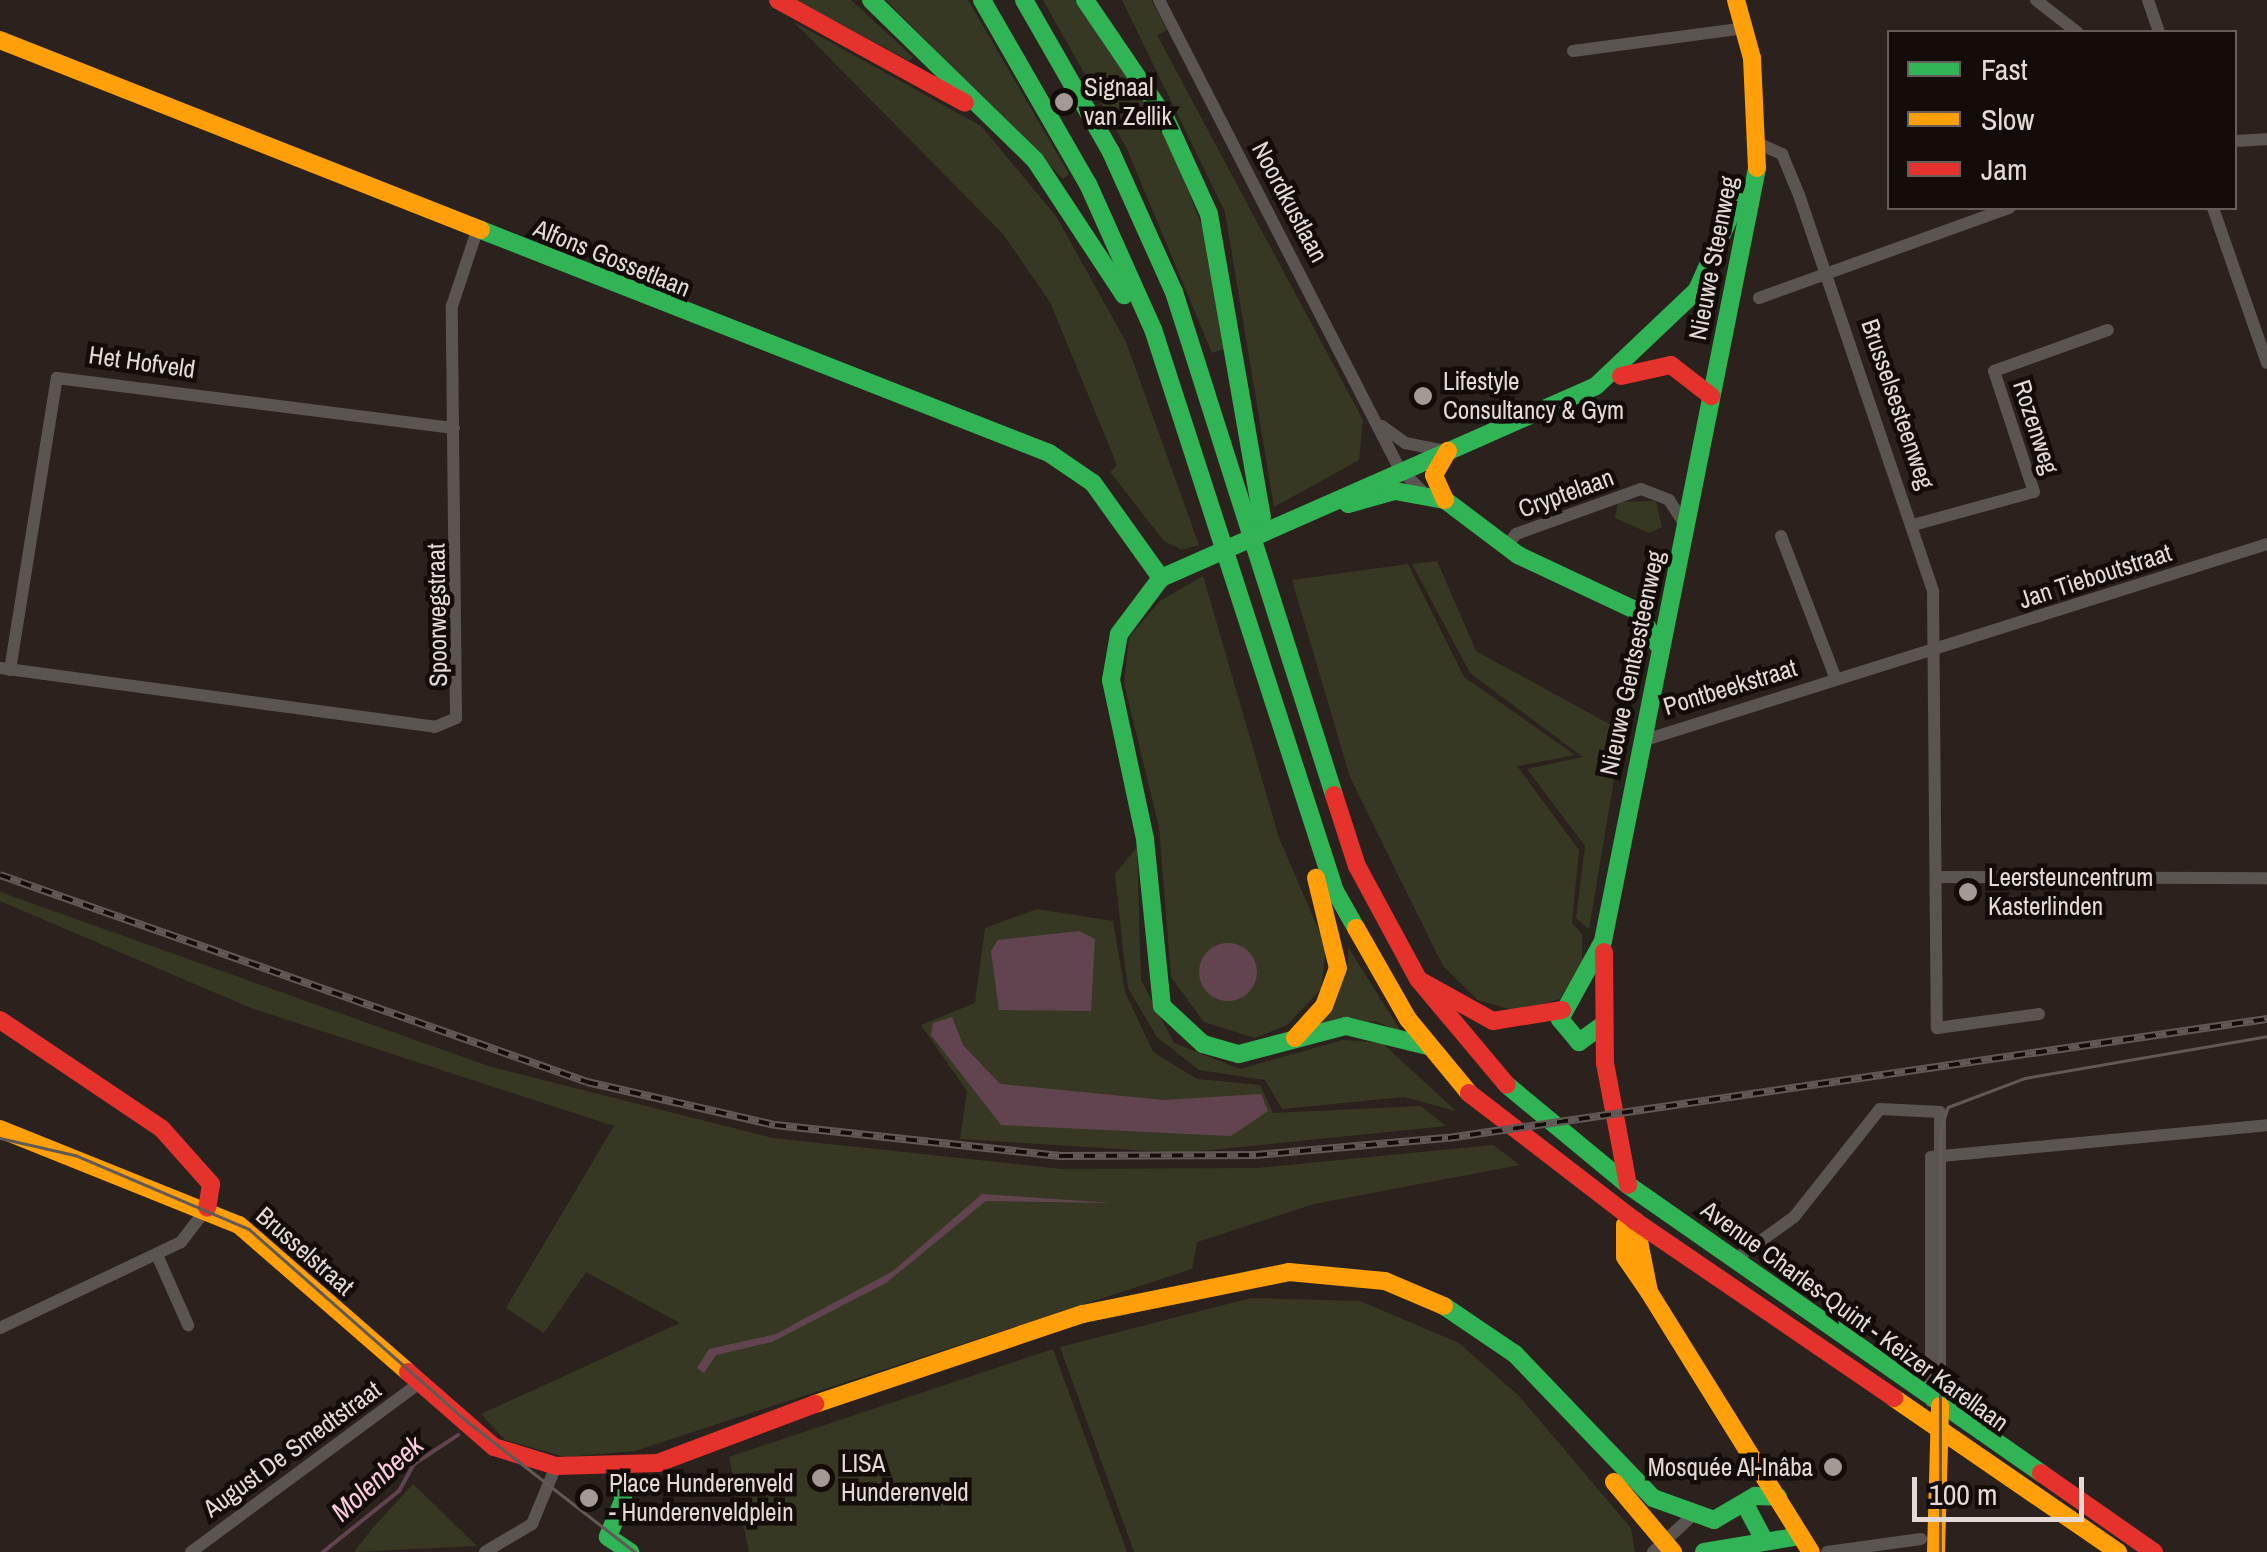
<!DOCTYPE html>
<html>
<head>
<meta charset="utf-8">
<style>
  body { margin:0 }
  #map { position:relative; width:2267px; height:1552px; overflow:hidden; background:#2b221e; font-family:"Archivo Narrow",sans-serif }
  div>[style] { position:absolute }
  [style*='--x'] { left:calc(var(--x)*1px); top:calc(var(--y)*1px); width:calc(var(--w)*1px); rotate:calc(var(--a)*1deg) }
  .green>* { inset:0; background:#373823 }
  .water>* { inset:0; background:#614450 }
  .round { border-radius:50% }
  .stream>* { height:4px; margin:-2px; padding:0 2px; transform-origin:2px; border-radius:2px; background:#614450 }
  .street>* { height:12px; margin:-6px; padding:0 6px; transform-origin:6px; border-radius:6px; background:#5b5552 }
  .fast>* { height:18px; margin:-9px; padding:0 9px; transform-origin:9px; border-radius:9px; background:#30b455 }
  .slow>* { height:18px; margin:-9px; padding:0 9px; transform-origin:9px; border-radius:9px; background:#ff9f0a }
  .jam>* { height:18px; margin:-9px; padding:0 9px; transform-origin:9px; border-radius:9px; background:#e5322d }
  .tram>* { height:2.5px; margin:-1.25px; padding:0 1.25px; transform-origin:1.25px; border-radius:1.25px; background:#615956 }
  .rail>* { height:8px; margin-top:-4px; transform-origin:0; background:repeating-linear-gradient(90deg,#130c09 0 11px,#615956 0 22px); box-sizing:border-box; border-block:2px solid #615956 }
  .dots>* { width:28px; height:28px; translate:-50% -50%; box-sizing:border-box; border:5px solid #130c09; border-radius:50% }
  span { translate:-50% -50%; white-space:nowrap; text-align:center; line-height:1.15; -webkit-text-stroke:9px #130c09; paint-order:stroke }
  .poi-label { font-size:25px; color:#e5dad5 }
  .left { translate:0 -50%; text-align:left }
  .right { translate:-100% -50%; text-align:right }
  .street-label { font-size:25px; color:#e5dad5 }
  .water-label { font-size:28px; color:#facadf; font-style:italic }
  .legend { position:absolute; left:1887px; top:30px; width:350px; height:180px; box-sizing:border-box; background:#130c09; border:2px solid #675e5b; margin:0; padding:12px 18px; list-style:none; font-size:30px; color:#e5dad5 }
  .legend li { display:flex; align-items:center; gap:20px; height:50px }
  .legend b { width:50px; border:2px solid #675e5b }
  .scale { position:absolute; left:1912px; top:1477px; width:172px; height:45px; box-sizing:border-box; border:5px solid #e5dad5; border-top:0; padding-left:12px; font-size:30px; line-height:35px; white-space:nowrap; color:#e5dad5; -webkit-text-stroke:8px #130c09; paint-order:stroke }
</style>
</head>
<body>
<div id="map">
  <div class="green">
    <div style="clip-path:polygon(795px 0,851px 0,913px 57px,910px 61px)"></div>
    <div style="clip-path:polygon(886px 0,968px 0,1069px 174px,1063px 179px)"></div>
    <div style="clip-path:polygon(1043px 0,1075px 0,1168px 139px,1205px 234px,1226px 348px,1212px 353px,1127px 149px)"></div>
    <div style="clip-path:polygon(1122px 0,1151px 0,1167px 30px,1157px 35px,1363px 420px,1359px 460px,1274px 507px,1225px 212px)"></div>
    <div style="clip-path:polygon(794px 22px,981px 126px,1056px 216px,1126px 342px,1199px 545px,1182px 550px,1164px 541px,1110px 472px,1117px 465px,1050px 302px,1003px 234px)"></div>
    <div style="clip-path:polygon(1656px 501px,1662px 527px,1649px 533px,1615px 518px,1618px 502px)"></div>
    <div style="clip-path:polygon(1437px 561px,1476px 651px,1622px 731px,1589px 929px,1576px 918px,1585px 846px,1527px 769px,1583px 757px,1470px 673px,1412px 564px)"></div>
    <div style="clip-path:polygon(1408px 564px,1464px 677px,1575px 755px,1517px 766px,1579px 850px,1572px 923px,1582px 934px,1582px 961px,1560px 999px,1516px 1011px,1478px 1000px,1443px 966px,1350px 777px,1292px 580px)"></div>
    <div style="clip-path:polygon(1203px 576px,1279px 838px,1326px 947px,1321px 989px,1287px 1025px,1255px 1038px,1204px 1022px,1171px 977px,1159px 827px,1124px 683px,1129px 637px,1160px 601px)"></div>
    <div style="clip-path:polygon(1137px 847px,1141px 980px,1174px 1043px,1240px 1069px,1343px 1040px,1382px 1043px,1456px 1111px,1404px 1097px,1282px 1109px,1265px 1080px,1199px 1070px,1157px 1037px,1128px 988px,1123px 950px,1115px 874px)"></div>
    <div style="clip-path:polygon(0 892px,491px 1067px,773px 1138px,1062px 1169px,1257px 1168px,1493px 1145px,1520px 1165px,1314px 1204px,1197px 1242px,1192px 1269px,635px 1451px,565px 1457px,505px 1440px,481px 1414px,680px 1323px,586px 1272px,544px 1333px,506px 1308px,614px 1126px,251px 1008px,0 901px)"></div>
    <div style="clip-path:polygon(1037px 909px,1113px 921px,1125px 992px,1153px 1052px,1197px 1079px,1260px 1085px,1273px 1113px,1421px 1106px,1446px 1126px,1181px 1153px,960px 1139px,967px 1091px,921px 1025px,975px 1003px,985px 928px)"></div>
    <div style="clip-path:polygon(1348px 947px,1402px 1033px,1376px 1021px,1319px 1027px,1348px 969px)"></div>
    <div style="clip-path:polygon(1251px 1298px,1360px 1301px,1459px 1343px,1519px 1396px,1631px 1528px,1635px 1552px,1134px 1552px,1060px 1347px)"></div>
    <div style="clip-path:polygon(1053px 1349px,1127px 1552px,749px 1552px,729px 1457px)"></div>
    <div style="clip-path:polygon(413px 1484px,477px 1546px,354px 1552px,372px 1529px)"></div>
  </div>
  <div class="water">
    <div style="clip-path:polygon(1079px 931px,1095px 939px,1091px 1011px,999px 1010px,991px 951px,998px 940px)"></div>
    <div class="round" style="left:1199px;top:943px;width:58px;height:58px"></div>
    <div style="clip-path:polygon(952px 1017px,963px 1045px,1000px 1084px,1164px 1100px,1261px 1094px,1268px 1111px,1231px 1136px,1001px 1125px,931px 1035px,933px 1023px)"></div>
    <div style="clip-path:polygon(982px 1194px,1112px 1203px,986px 1201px,886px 1283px,772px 1342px,716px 1355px,704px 1373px,697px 1368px,709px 1349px,776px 1334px,893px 1271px)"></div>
  </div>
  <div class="stream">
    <div style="--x:323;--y:1552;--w:97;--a:-38.8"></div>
    <div style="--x:399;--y:1491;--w:31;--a:-61"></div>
    <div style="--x:414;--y:1464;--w:53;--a:-33.4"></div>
  </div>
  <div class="street">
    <div style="--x:1159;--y:0;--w:526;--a:62.85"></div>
    <div style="--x:1399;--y:468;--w:37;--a:45"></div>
    <div style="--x:2036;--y:0;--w:52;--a:38"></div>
    <div style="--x:2148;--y:0;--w:34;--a:71"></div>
    <div style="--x:1573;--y:51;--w:175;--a:-7.6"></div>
    <div style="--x:2234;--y:141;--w:33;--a:-3"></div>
    <div style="--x:1755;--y:142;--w:30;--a:24"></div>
    <div style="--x:1782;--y:154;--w:44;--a:67.5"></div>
    <div style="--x:1799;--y:195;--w:419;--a:71.3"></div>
    <div style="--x:1933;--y:592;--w:436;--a:89.5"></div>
    <div style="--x:1937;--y:1028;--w:103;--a:-7.8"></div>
    <div style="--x:2213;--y:208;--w:164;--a:70.8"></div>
    <div style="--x:1759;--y:298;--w:266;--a:-19.8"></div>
    <div style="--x:1382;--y:426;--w:29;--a:36"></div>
    <div style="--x:1405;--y:443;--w:36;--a:11"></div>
    <div style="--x:1913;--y:525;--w:125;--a:-15.3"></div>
    <div style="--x:2034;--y:492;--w:127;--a:-108.3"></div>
    <div style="--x:1994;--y:371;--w:121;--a:-19.8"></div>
    <div style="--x:1781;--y:536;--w:151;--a:69"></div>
    <div style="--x:1506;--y:547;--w:16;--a:-52"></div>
    <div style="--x:1516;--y:534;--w:133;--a:-19.8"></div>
    <div style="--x:1641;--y:489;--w:30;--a:21"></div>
    <div style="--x:1669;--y:500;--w:31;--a:57"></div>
    <div style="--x:0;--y:668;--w:439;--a:7.7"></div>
    <div style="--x:435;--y:727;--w:23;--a:-23"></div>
    <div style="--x:456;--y:718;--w:412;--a:-90.6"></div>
    <div style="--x:452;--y:306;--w:79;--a:-71.6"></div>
    <div style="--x:10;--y:670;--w:296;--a:-80.9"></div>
    <div style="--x:57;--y:378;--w:400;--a:7.2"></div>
    <div style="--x:1642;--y:741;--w:655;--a:-17.49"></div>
    <div style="--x:1936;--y:877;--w:331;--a:0.2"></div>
    <div style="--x:157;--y:1255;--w:77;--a:66.1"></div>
    <div style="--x:1734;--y:1260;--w:74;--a:-35.6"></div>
    <div style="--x:1794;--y:1217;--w:138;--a:-51.5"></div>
    <div style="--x:1880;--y:1109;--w:60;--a:2.9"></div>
    <div style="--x:1940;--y:1112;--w:294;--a:90"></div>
    <div style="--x:0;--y:1328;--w:200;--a:-25.4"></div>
    <div style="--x:181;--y:1242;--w:43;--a:-52.6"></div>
    <div style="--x:1931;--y:1401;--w:244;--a:-90"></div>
    <div style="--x:1931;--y:1157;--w:338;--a:-5.4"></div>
    <div style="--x:191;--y:1552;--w:284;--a:-36.5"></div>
    <div style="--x:485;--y:1552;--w:55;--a:-30.8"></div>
    <div style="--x:532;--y:1524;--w:63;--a:-67.5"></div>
    <div style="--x:1653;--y:1552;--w:54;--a:-42.8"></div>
    <div style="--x:1827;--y:1552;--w:95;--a:-7.9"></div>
  </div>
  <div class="fast">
    <div style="--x:871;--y:0;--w:229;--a:44.3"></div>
    <div style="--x:1035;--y:160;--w:162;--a:56.6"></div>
    <div style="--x:982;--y:0;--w:212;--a:60.1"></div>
    <div style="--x:1088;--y:184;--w:159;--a:65.9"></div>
    <div style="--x:1153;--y:329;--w:591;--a:72.06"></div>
    <div style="--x:1335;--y:891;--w:43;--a:60.4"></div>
    <div style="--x:1024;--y:0;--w:175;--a:60.2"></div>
    <div style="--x:1111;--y:152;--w:154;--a:65.8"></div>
    <div style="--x:1174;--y:292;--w:528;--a:72.35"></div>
    <div style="--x:1085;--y:0;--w:144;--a:55.8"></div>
    <div style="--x:1166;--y:119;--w:104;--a:65.6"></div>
    <div style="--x:1209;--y:214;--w:308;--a:80.1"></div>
    <div style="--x:481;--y:230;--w:610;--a:21.44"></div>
    <div style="--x:1049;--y:453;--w:53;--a:34.3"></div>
    <div style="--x:1093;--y:483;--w:117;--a:54.4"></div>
    <div style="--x:1348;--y:504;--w:49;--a:-15.5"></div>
    <div style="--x:1395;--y:491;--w:51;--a:10.2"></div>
    <div style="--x:1445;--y:500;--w:91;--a:37"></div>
    <div style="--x:1518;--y:555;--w:132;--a:25.2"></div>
    <div style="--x:1637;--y:611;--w:40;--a:58"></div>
    <div style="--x:1161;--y:578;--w:475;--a:-23.8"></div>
    <div style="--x:1596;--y:386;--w:139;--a:-43.5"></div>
    <div style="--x:1697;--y:290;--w:98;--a:-66"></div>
    <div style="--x:1161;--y:578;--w:70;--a:126.9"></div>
    <div style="--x:1119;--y:634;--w:47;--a:99.9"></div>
    <div style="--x:1111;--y:680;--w:163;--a:77.9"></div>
    <div style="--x:1145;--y:839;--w:168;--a:84.2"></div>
    <div style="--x:1162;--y:1006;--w:56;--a:42.8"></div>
    <div style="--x:1203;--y:1044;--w:37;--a:16"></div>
    <div style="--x:1239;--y:1054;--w:111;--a:-14.7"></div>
    <div style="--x:1346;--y:1026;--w:84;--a:13.7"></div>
    <div style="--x:1604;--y:1024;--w:31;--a:144"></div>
    <div style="--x:1579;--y:1042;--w:30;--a:-130"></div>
    <div style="--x:1560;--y:1019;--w:89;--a:-61.1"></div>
    <div style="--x:1603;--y:941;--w:788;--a:-78.73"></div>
    <div style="--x:1507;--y:1085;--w:157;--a:39.6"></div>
    <div style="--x:1628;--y:1185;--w:504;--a:34.89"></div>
    <div style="--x:1444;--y:1306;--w:86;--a:34.1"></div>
    <div style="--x:1515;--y:1354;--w:199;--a:46.2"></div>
    <div style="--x:1653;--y:1498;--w:65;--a:19.8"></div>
    <div style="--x:1714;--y:1520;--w:48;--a:-30.3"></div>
    <div style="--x:1755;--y:1496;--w:23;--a:2"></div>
    <div style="--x:620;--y:1470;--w:31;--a:84"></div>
    <div style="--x:623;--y:1501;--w:39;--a:113"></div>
    <div style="--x:608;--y:1537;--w:27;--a:34"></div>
    <div style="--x:1747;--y:1508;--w:36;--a:62"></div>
    <div style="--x:1704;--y:1552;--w:98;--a:-9.4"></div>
  </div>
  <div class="slow">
    <div style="--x:1736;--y:0;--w:60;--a:74.6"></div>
    <div style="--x:1752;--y:58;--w:110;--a:87.4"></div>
    <div style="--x:0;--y:40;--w:517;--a:21.55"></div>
    <div style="--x:1445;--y:500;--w:27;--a:-114"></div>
    <div style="--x:1434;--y:475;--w:28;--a:-60"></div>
    <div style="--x:1356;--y:928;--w:105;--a:60.3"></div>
    <div style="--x:1408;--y:1019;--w:96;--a:50.5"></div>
    <div style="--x:1295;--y:1038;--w:43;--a:-47.8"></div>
    <div style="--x:1324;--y:1006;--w:40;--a:-69.8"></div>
    <div style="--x:1338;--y:968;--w:93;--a:-103.7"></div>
    <div style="--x:0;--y:1129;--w:258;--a:21.9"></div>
    <div style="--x:239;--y:1225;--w:224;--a:41"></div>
    <div style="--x:1649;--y:1292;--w:42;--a:-124.4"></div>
    <div style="--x:1625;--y:1257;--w:32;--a:-90"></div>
    <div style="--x:1625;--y:1225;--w:11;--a:-22"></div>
    <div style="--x:1635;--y:1221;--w:72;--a:78.8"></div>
    <div style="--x:1649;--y:1292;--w:306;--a:58.1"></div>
    <div style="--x:1894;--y:1398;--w:272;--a:34.5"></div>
    <div style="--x:815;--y:1404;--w:283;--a:-18.6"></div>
    <div style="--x:1083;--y:1314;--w:210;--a:-11.5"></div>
    <div style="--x:1289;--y:1272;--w:96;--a:5.4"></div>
    <div style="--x:1385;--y:1281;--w:64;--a:23"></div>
    <div style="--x:1614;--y:1482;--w:92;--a:49.9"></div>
    <div style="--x:1936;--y:1552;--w:146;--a:-88.4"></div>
  </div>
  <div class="jam">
    <div style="--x:778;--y:0;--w:213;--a:28.8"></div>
    <div style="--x:1621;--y:376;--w:51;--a:-12.4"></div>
    <div style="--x:1671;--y:365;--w:51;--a:37.8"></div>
    <div style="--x:1334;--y:795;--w:75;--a:72.1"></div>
    <div style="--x:1357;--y:866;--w:128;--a:61.6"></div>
    <div style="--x:1418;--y:979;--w:138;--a:50"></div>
    <div style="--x:1604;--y:952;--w:111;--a:89.5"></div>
    <div style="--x:1605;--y:1063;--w:124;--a:79.3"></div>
    <div style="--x:1421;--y:981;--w:82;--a:29.1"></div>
    <div style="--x:1493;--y:1021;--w:70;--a:-9.1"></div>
    <div style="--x:0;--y:1020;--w:195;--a:33.9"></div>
    <div style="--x:162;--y:1129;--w:74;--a:48.3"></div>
    <div style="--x:211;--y:1184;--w:24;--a:99"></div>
    <div style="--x:1469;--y:1093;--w:210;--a:37.6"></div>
    <div style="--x:1635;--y:1221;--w:314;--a:34.3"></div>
    <div style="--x:408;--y:1372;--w:114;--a:41.1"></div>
    <div style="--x:494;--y:1447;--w:65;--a:17"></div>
    <div style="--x:556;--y:1466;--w:102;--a:-1.7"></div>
    <div style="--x:658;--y:1463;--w:168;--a:-20.6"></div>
    <div style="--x:2041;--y:1473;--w:138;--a:35"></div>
  </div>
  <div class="tram">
    <div style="--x:0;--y:1138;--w:77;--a:12.8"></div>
    <div style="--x:75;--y:1155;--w:189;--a:23"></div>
    <div style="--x:249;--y:1229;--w:292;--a:41.4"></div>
    <div style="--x:468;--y:1422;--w:212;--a:37.9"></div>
    <div style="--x:1940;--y:1552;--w:421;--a:-90"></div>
    <div style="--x:1940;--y:1131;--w:25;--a:-72"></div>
    <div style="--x:1948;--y:1107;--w:82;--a:-20.6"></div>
    <div style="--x:2025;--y:1078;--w:246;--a:-9.8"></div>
  </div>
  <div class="rail">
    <div style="--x:0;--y:875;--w:622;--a:19.42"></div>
    <div style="--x:587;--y:1082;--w:193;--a:12.9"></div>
    <div style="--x:775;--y:1125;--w:289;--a:6.2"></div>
    <div style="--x:1062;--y:1156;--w:194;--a:-0.3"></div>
    <div style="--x:1256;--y:1155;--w:193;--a:-5.1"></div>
    <div style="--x:1448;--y:1138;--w:828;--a:-8.27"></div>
  </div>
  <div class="dots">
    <div style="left:1064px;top:102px;background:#a49a95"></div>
    <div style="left:1423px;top:396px;background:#a49a95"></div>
    <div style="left:1968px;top:892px;background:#a49a95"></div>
    <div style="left:1833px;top:1467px;background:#a49a95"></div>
    <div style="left:821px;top:1478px;background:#a49a95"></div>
    <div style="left:589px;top:1498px;background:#a49a95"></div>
  </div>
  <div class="poi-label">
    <span class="left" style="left:1084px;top:102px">Signaal<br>van Zellik</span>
    <span class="left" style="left:1443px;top:396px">Lifestyle<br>Consultancy &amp; Gym</span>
    <span class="left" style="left:1988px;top:892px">Leersteuncentrum<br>Kasterlinden</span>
    <span class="left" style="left:841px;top:1478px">LISA<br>Hunderenveld</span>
    <span class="right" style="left:1813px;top:1467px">Mosquée Al-Inâba</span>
    <span class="left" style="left:609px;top:1498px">Place Hunderenveld<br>- Hunderenveldplein</span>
  </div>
  <div class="street-label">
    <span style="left:1290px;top:202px;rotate:62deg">Noordkustlaan</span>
    <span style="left:612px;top:258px;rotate:22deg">Alfons Gossetlaan</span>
    <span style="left:1713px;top:258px;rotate:-79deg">Nieuwe Steenweg</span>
    <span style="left:142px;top:362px;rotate:8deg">Het Hofveld</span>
    <span style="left:1898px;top:404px;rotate:71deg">Brusselsesteenweg</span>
    <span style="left:2036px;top:427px;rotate:72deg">Rozenweg</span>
    <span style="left:1566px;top:493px;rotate:-20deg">Cryptelaan</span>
    <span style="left:2095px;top:576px;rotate:-18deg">Jan Tieboutstraat</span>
    <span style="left:437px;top:615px;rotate:-91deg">Spoorwegstraat</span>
    <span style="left:1632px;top:663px;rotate:-78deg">Nieuwe Gentsesteenweg</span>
    <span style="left:1730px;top:687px;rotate:-17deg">Pontbeekstraat</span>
    <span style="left:305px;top:1251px;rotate:41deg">Brusselstraat</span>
    <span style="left:1855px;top:1316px;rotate:36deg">Avenue Charles-Quint - Keizer Karellaan</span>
    <span style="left:292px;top:1449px;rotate:-36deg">August De Smedtstraat</span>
  </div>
  <div class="water-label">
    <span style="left:377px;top:1478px;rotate:-42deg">Molenbeek</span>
  </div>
  <ul class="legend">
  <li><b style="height:12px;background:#30b455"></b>Fast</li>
  <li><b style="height:12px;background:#ff9f0a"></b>Slow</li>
  <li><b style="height:12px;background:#e5322d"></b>Jam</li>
  </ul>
  <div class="scale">100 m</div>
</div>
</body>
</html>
